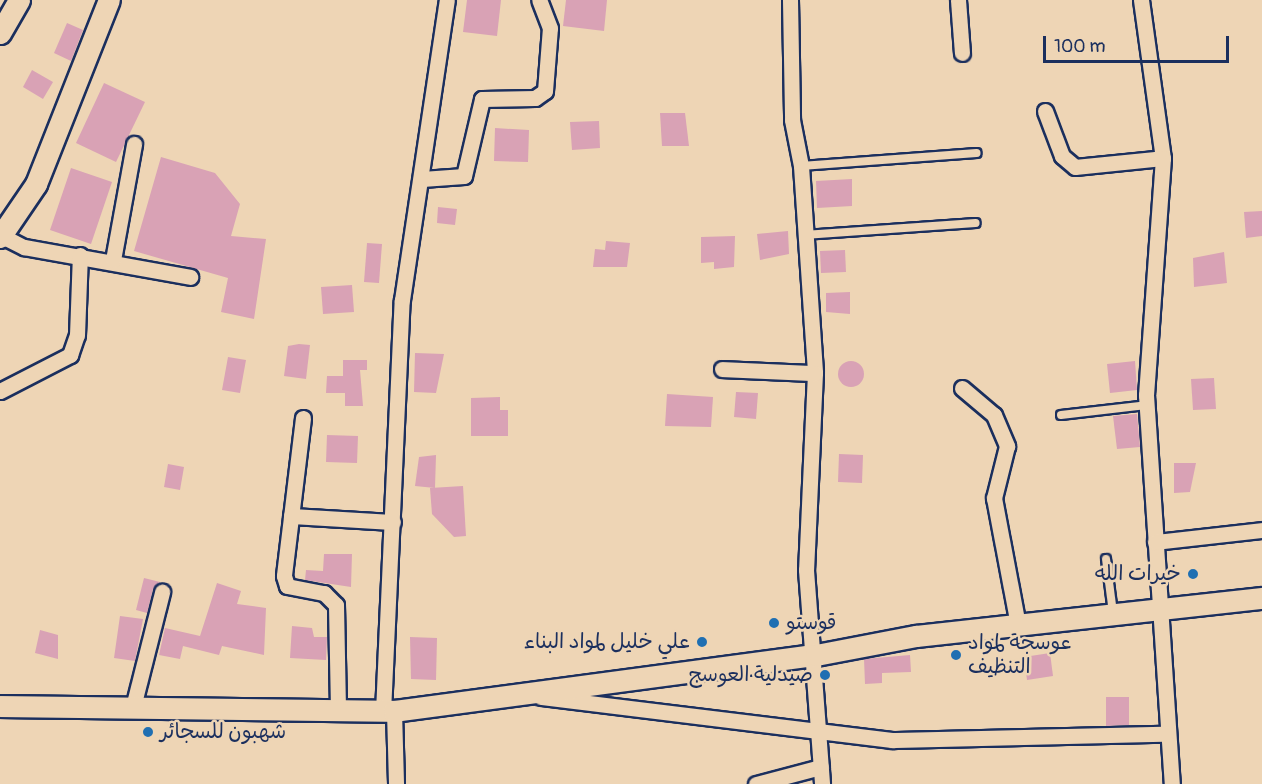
<!DOCTYPE html>
<html>
<head>
<meta charset="utf-8">
<style>
  body { margin:0 }
  #map { position:relative; width:1262px; height:784px; overflow:hidden; background:#eed5b5; font-family:Pangolin,"Playpen Sans Arabic",sans-serif }
  div>[style] { position:absolute }
  [style*='--x'] { left:calc(var(--x)*1px); top:calc(var(--y)*1px); width:calc(var(--w)*1px); rotate:calc(var(--a)*1deg) }
  .building>* { inset:0; background:#d9a2b5 }
  .round { border-radius:50% }
  .roads { filter:drop-shadow(2px 0 #1b2f5e) drop-shadow(-2px 0 #1b2f5e) drop-shadow(0 2px #1b2f5e) drop-shadow(0 -2px #1b2f5e) }
  .lane>* { height:8px; margin:-4px; padding:0 4px; transform-origin:4px; border-radius:4px; background:#eed5b5 }
  .street>* { height:15px; margin:-7.5px; padding:0 7.5px; transform-origin:7.5px; border-radius:7.5px; background:#eed5b5 }
  .secondary>* { height:21px; margin:-10.5px; padding:0 10.5px; transform-origin:10.5px; border-radius:10.5px; background:#eed5b5 }
  .dots>* { width:16px; height:16px; translate:-50% -50%; box-sizing:border-box; border:3px solid #eed5b5; border-radius:50% }
  span { translate:-50% -50%; white-space:nowrap; text-align:center; line-height:1.15; -webkit-text-stroke:5px #eed5b5; paint-order:stroke }
  .poi-label { font-size:21px; color:#1b2f5e }
  .right { translate:-100% -50%; text-align:right }
  .left { translate:0 -50%; text-align:left }
  .scale { position:absolute; left:1043px; top:36px; width:186px; height:27px; box-sizing:border-box; border:3px solid #1b2f5e; border-top:0; padding-left:8px; font-size:18px; line-height:21px; white-space:nowrap; color:#1b2f5e; -webkit-text-stroke:4px #eed5b5; paint-order:stroke }
</style>
</head>
<body>
<div id="map">
  <div class="building">
    <div style="clip-path:polygon(467px 0,501px 0,497px 36px,463px 32px)"></div>
    <div style="clip-path:polygon(566px 0,607px 0,604px 31px,563px 26px)"></div>
    <div style="clip-path:polygon(67px 23px,83px 30px,71px 61px,54px 53px)"></div>
    <div style="clip-path:polygon(32px 70px,53px 82px,43px 99px,23px 87px)"></div>
    <div style="clip-path:polygon(104px 83px,145px 102px,116px 162px,76px 143px)"></div>
    <div style="clip-path:polygon(660px 113px,685px 113px,689px 146px,662px 146px)"></div>
    <div style="clip-path:polygon(599px 121px,600px 148px,572px 150px,570px 122px)"></div>
    <div style="clip-path:polygon(495px 128px,529px 130px,528px 162px,494px 161px)"></div>
    <div style="clip-path:polygon(161px 157px,215px 173px,240px 204px,231px 236px,266px 239px,254px 319px,221px 312px,228px 278px,134px 251px)"></div>
    <div style="clip-path:polygon(71px 168px,112px 182px,91px 244px,50px 230px)"></div>
    <div style="clip-path:polygon(852px 179px,852px 206px,817px 208px,816px 181px)"></div>
    <div style="clip-path:polygon(438px 207px,457px 209px,455px 225px,437px 223px)"></div>
    <div style="clip-path:polygon(1262px 211px,1262px 236px,1246px 238px,1244px 212px)"></div>
    <div style="clip-path:polygon(788px 231px,789px 254px,760px 260px,757px 234px)"></div>
    <div style="clip-path:polygon(735px 236px,734px 267px,714px 269px,714px 262px,701px 263px,701px 237px)"></div>
    <div style="clip-path:polygon(606px 241px,630px 243px,627px 267px,593px 267px,595px 249px,605px 250px)"></div>
    <div style="clip-path:polygon(367px 243px,382px 244px,379px 283px,364px 282px)"></div>
    <div style="clip-path:polygon(845px 250px,846px 272px,821px 273px,820px 251px)"></div>
    <div style="clip-path:polygon(1224px 252px,1227px 283px,1194px 287px,1193px 258px)"></div>
    <div style="clip-path:polygon(352px 285px,354px 312px,323px 314px,321px 287px)"></div>
    <div style="clip-path:polygon(850px 292px,850px 314px,826px 312px,826px 293px)"></div>
    <div style="clip-path:polygon(299px 344px,310px 345px,306px 379px,284px 376px,288px 346px)"></div>
    <div style="clip-path:polygon(415px 353px,444px 354px,436px 393px,414px 392px)"></div>
    <div style="clip-path:polygon(228px 357px,246px 360px,240px 393px,222px 390px)"></div>
    <div style="clip-path:polygon(343px 360px,367px 360px,367px 370px,360px 370px,363px 406px,345px 406px,345px 393px,326px 393px,327px 376px,343px 376px)"></div>
    <div class="round" style="left:838px;top:361px;width:26px;height:26px"></div>
    <div style="clip-path:polygon(1135px 361px,1137px 390px,1110px 393px,1107px 364px)"></div>
    <div style="clip-path:polygon(1214px 378px,1216px 409px,1193px 410px,1191px 379px)"></div>
    <div style="clip-path:polygon(736px 392px,758px 393px,756px 419px,734px 417px)"></div>
    <div style="clip-path:polygon(667px 394px,713px 397px,711px 427px,665px 426px)"></div>
    <div style="clip-path:polygon(500px 397px,500px 410px,508px 410px,508px 436px,471px 436px,471px 398px)"></div>
    <div style="clip-path:polygon(1137px 414px,1140px 447px,1117px 449px,1113px 416px)"></div>
    <div style="clip-path:polygon(327px 435px,358px 436px,357px 463px,326px 462px)"></div>
    <div style="clip-path:polygon(839px 454px,863px 455px,862px 483px,838px 482px)"></div>
    <div style="clip-path:polygon(436px 455px,435px 488px,415px 486px,419px 457px)"></div>
    <div style="clip-path:polygon(1174px 463px,1196px 463px,1190px 492px,1174px 493px)"></div>
    <div style="clip-path:polygon(168px 464px,184px 467px,180px 490px,164px 487px)"></div>
    <div style="clip-path:polygon(463px 486px,466px 536px,454px 537px,432px 514px,430px 488px)"></div>
    <div style="clip-path:polygon(324px 554px,352px 554px,351px 587px,305px 580px,306px 570px,323px 571px)"></div>
    <div style="clip-path:polygon(144px 578px,160px 582px,153px 589px,147px 613px,136px 610px)"></div>
    <div style="clip-path:polygon(217px 583px,241px 591px,237px 604px,266px 608px,264px 655px,222px 646px,219px 655px,183px 646px,180px 659px,159px 655px,165px 628px,200px 636px)"></div>
    <div style="clip-path:polygon(120px 616px,143px 619px,135px 661px,114px 658px)"></div>
    <div style="clip-path:polygon(292px 626px,312px 628px,314px 637px,327px 637px,326px 660px,290px 658px)"></div>
    <div style="clip-path:polygon(40px 630px,58px 635px,58px 659px,35px 653px)"></div>
    <div style="clip-path:polygon(410px 637px,437px 638px,436px 680px,411px 679px)"></div>
    <div style="clip-path:polygon(1050px 653px,1053px 676px,1027px 680px,1024px 657px)"></div>
    <div style="clip-path:polygon(910px 655px,911px 672px,882px 673px,882px 683px,865px 684px,864px 659px)"></div>
    <div style="clip-path:polygon(1106px 697px,1129px 697px,1129px 725px,1106px 726px)"></div>
  </div>
  <div class="roads">
    <div class="lane">
      <div style="--x:801;--y:166;--w:176;--a:-4.2"></div>
      <div style="--x:804;--y:235;--w:172;--a:-4"></div>
      <div style="--x:1061;--y:415;--w:88;--a:-6.6"></div>
      <div style="--x:1106;--y:559;--w:54;--a:82.6"></div>
    </div>
    <div class="street">
      <div style="--x:790;--y:0;--w:120;--a:89"></div>
      <div style="--x:792;--y:120;--w:47;--a:78.9"></div>
      <div style="--x:801;--y:166;--w:207;--a:86.1"></div>
      <div style="--x:815;--y:373;--w:197;--a:92.6"></div>
      <div style="--x:806;--y:570;--w:215;--a:85.7"></div>
      <div style="--x:958;--y:0;--w:53;--a:85.7"></div>
      <div style="--x:1141;--y:0;--w:160;--a:82.1"></div>
      <div style="--x:1163;--y:158;--w:238;--a:94.1"></div>
      <div style="--x:1146;--y:395;--w:390;--a:86.2"></div>
      <div style="--x:1045;--y:111;--w:48;--a:69.3"></div>
      <div style="--x:1062;--y:156;--w:17;--a:40"></div>
      <div style="--x:1075;--y:167;--w:88;--a:-5.8"></div>
      <div style="--x:422;--y:179;--w:42;--a:-4.1"></div>
      <div style="--x:464;--y:176;--w:79;--a:-76.8"></div>
      <div style="--x:482;--y:99;--w:53;--a:-1.1"></div>
      <div style="--x:535;--y:98;--w:12;--a:-35"></div>
      <div style="--x:545;--y:91;--w:63;--a:-85.5"></div>
      <div style="--x:550;--y:28;--w:30;--a:-111"></div>
      <div style="--x:2;--y:236;--w:25;--a:27"></div>
      <div style="--x:24;--y:247;--w:169;--a:10.2"></div>
      <div style="--x:113;--y:260;--w:118;--a:-79.7"></div>
      <div style="--x:722;--y:369;--w:93;--a:2.5"></div>
      <div style="--x:962;--y:388;--w:42;--a:40.2"></div>
      <div style="--x:994;--y:415;--w:34;--a:67"></div>
      <div style="--x:1007;--y:446;--w:54;--a:104"></div>
      <div style="--x:994;--y:498;--w:129;--a:79.3"></div>
      <div style="--x:0;--y:391;--w:79;--a:-27.2"></div>
      <div style="--x:70;--y:355;--w:21;--a:-71"></div>
      <div style="--x:77;--y:335;--w:80;--a:-87.9"></div>
      <div style="--x:303;--y:418;--w:159;--a:96.9"></div>
      <div style="--x:284;--y:576;--w:10;--a:73"></div>
      <div style="--x:287;--y:586;--w:38;--a:11"></div>
      <div style="--x:324;--y:593;--w:17;--a:45"></div>
      <div style="--x:336;--y:605;--w:106;--a:88.9"></div>
      <div style="--x:291;--y:516;--w:102;--a:3.4"></div>
      <div style="--x:1155;--y:542;--w:108;--a:-6.4"></div>
      <div style="--x:541;--y:697;--w:354;--a:7"></div>
      <div style="--x:892;--y:740;--w:274;--a:-1.3"></div>
      <div style="--x:133;--y:707;--w:119;--a:-75.8"></div>
      <div style="--x:394;--y:711;--w:73;--a:88.4"></div>
      <div style="--x:383;--y:712;--w:412;--a:-87.4"></div>
      <div style="--x:402;--y:300;--w:303;--a:-81.5"></div>
      <div style="--x:756;--y:784;--w:67;--a:-14.7"></div>
    </div>
    <div class="secondary">
      <div style="--x:0;--y:33;--w:38;--a:-60"></div>
      <div style="--x:0;--y:237;--w:64;--a:-55.8"></div>
      <div style="--x:36;--y:184;--w:198;--a:-68.4"></div>
      <div style="--x:0;--y:706;--w:394;--a:0.7"></div>
      <div style="--x:394;--y:711;--w:426;--a:-7.6"></div>
      <div style="--x:816;--y:655;--w:102;--a:-10.8"></div>
      <div style="--x:916;--y:636;--w:348;--a:-6.3"></div>
    </div>
  </div>
  <div class="dots">
    <div style="left:1193px;top:574px;background:#1f6fb2"></div>
    <div style="left:774px;top:623px;background:#1f6fb2"></div>
    <div style="left:702px;top:642px;background:#1f6fb2"></div>
    <div style="left:956px;top:655px;background:#1f6fb2"></div>
    <div style="left:825px;top:675px;background:#1f6fb2"></div>
    <div style="left:148px;top:732px;background:#1f6fb2"></div>
  </div>
  <div class="poi-label">
    <span class="right" style="left:1181px;top:574px">خيرات الله</span>
    <span class="left" style="left:786px;top:623px">قوستو</span>
    <span class="right" style="left:690px;top:642px">علي خليل لمواد البناء</span>
    <span class="left" style="left:968px;top:655px">عوسجة لمواد<br>التنظيف</span>
    <span class="right" style="left:813px;top:675px">صيدلية العوسج</span>
    <span class="left" style="left:160px;top:732px">شهبون للسجائر</span>
  </div>
  <div class="scale">100 m</div>
</div>
</body>
</html>
